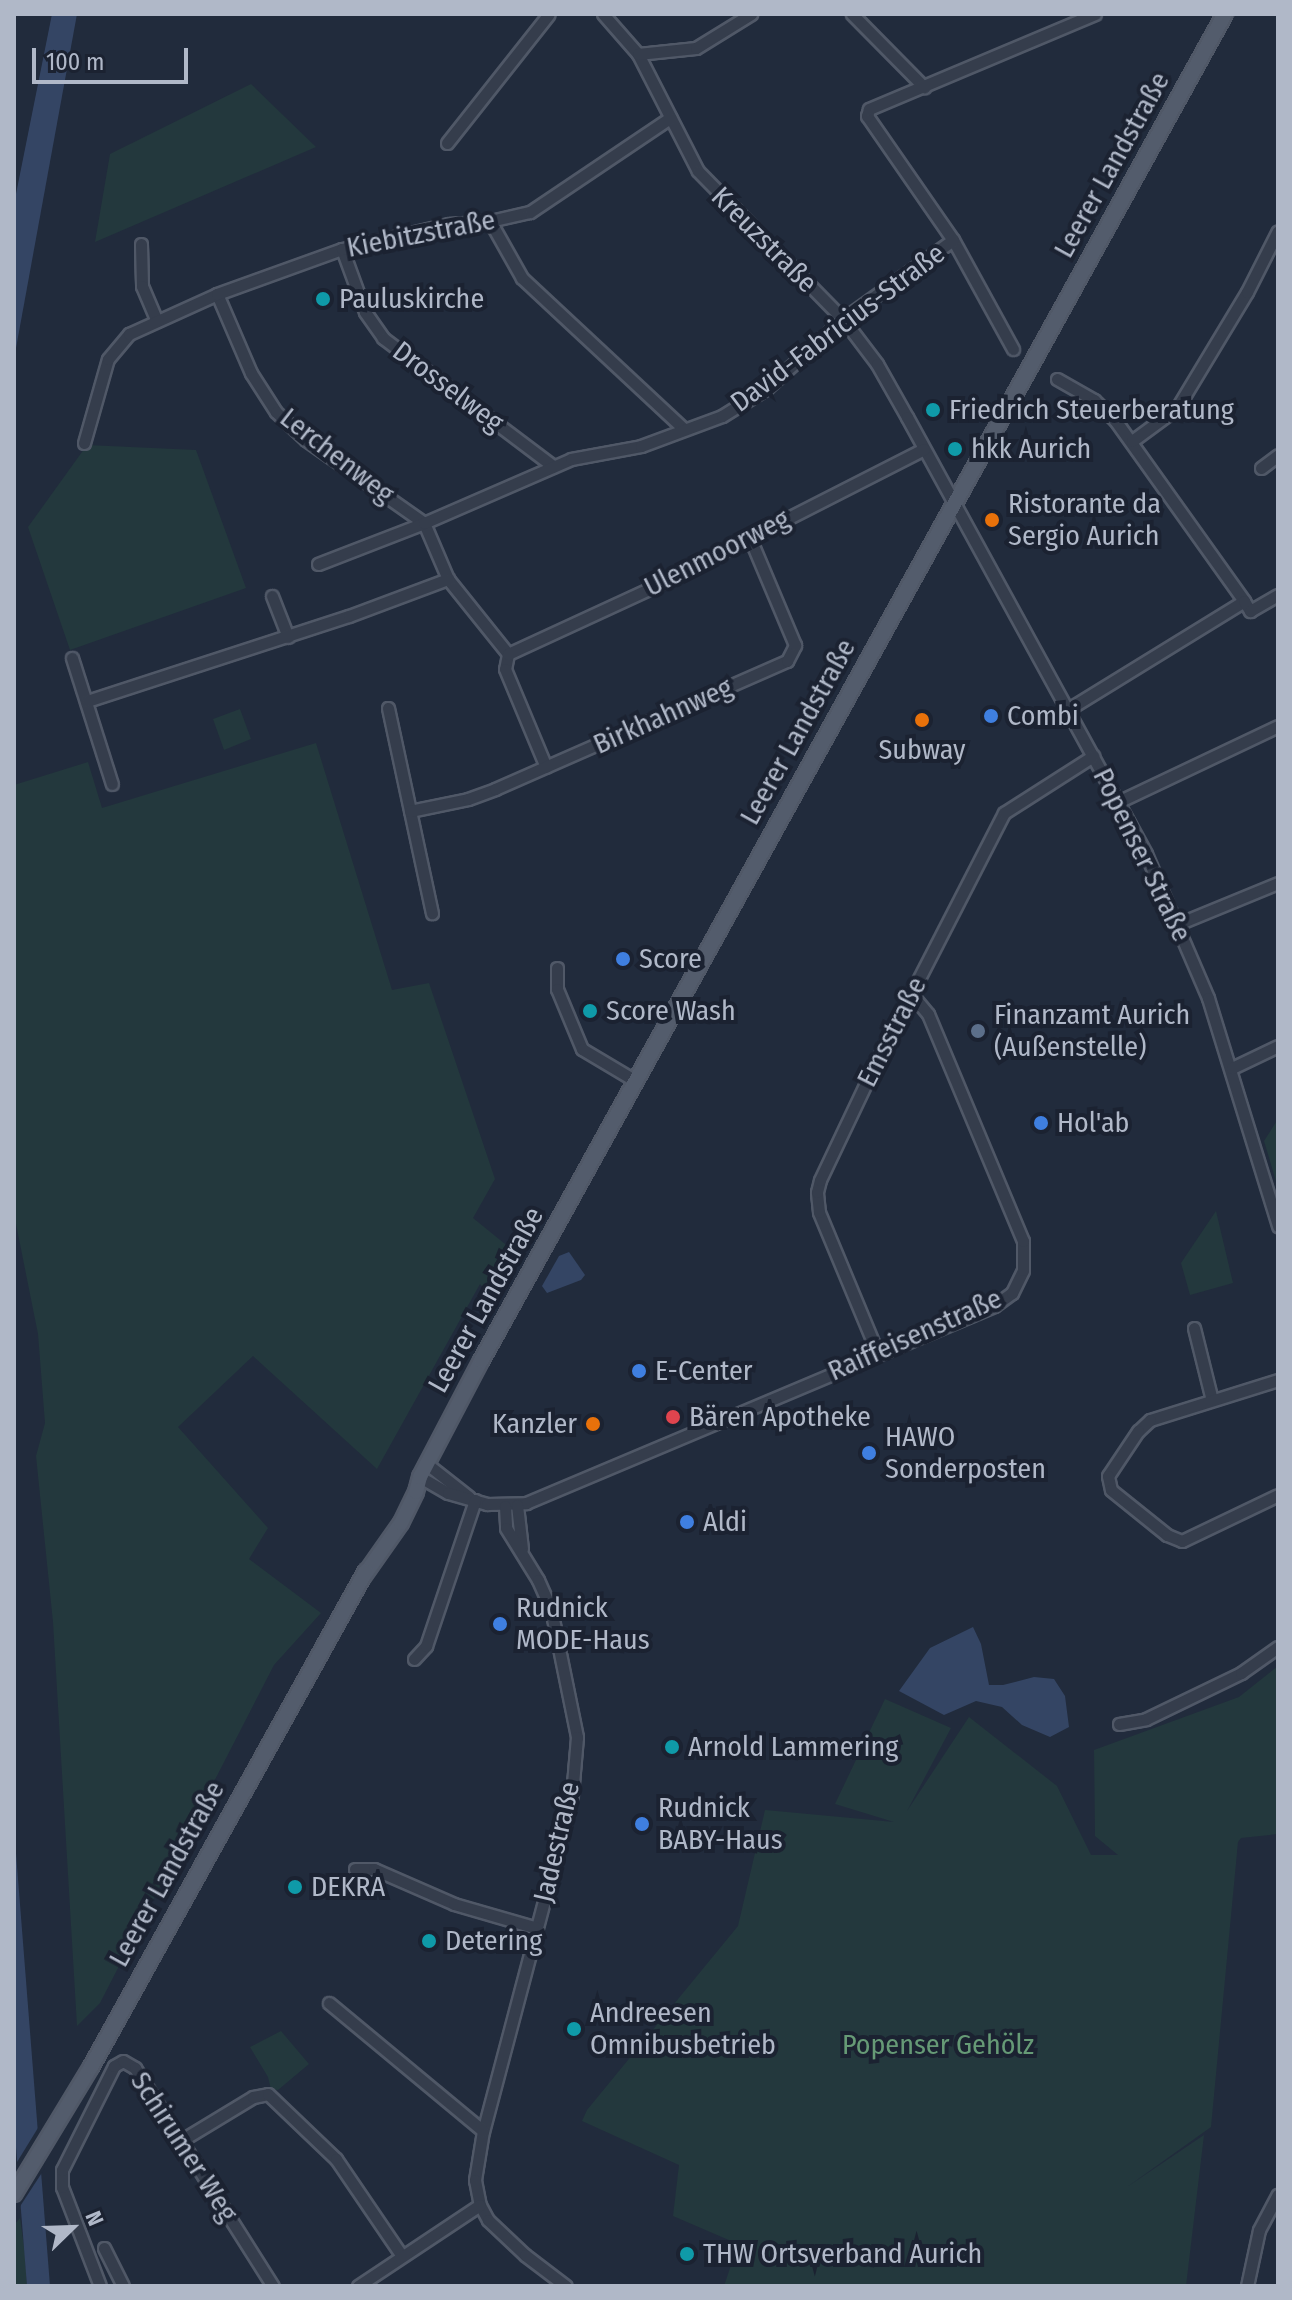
<!DOCTYPE html>
<html>
<head>
<meta charset="utf-8">
<style>
  body { margin:0 }
  #map { position:relative; width:1292px; height:2300px; overflow:hidden; background:#212b3c; font-family:"Fira Sans Condensed",sans-serif }
  div>[style] { position:absolute }
  [style*='--x'] { left:calc(var(--x)*1px); top:calc(var(--y)*1px); width:calc(var(--w)*1px); rotate:calc(var(--a)*1deg) }
  .green>* { inset:0; background:#23383d }
  .water>* { inset:0; background:#344564 }
  .pier>* { inset:0; background:#212b3c }
  .roads { filter:drop-shadow(2px 0 #505867) drop-shadow(-2px 0 #505867) drop-shadow(0 2px #505867) drop-shadow(0 -2px #505867) }
  .minor>* { height:11px; margin:-5.5px; padding:0 5.5px; transform-origin:5.5px; border-radius:5.5px; background:#353d4c }
  .major>* { height:14px; margin:-7px; padding:0 7px; transform-origin:7px; border-radius:7px; background:#535c6c }
  .dots>* { width:22px; height:22px; translate:-50% -50%; box-sizing:border-box; border:4px solid #1b2231; border-radius:50% }
  span { translate:-50% -50%; white-space:nowrap; text-align:center; line-height:1.15; -webkit-text-stroke:8px #1b2231; paint-order:stroke }
  .street-label { font-size:28px; color:#b0b8c8 }
  .poi-label { font-size:28px; color:#b0b8c8 }
  .left { translate:0 -50%; text-align:left }
  .right { translate:-100% -50%; text-align:right }
  .park-label { font-size:28px; color:#669a76 }
  .frame { position:absolute; inset:0; border:16px solid #b0b8c8; pointer-events:none }
  .north { position:absolute; left:32px; top:2188px; width:80px; height:80px; -webkit-text-stroke:6px #1b2231; paint-order:stroke; rotate:67deg; font-size:22px; font-weight:700; line-height:32px; text-align:center; color:#b0b8c8 }
  .north::after { content:''; display:block; margin:auto; width:28px; height:36px; background:#b0b8c8; clip-path:polygon(50% 0,100% 100%,50% 72%,0 100%) }
  .scale { position:absolute; left:32px; top:48px; width:156px; height:36px; box-sizing:border-box; border:4px solid #b0b8c8; border-top:0; padding-left:10px; font-size:24px; line-height:28px; white-space:nowrap; color:#b0b8c8; -webkit-text-stroke:6px #1b2231; paint-order:stroke }
</style>
</head>
<body>
<div id="map">
  <div class="green">
    <div style="clip-path:polygon(251px 84px,316px 147px,95px 242px,110px 154px)"></div>
    <div style="clip-path:polygon(87px 445px,196px 450px,246px 588px,70px 650px,28px 527px)"></div>
    <div style="clip-path:polygon(240px 709px,251px 739px,224px 750px,213px 719px)"></div>
    <div style="clip-path:polygon(316px 743px,392px 990px,429px 983px,495px 1179px,473px 1218px,521px 1257px,497px 1304px,480px 1284px,377px 1469px,253px 1356px,178px 1427px,268px 1528px,249px 1559px,321px 1613px,274px 1665px,100px 2003px,77px 2026px,53px 1622px,36px 1456px,45px 1423px,38px 1334px,14px 1214px,14px 785px,88px 762px,102px 808px)"></div>
    <div style="clip-path:polygon(1278px 1119px,1278px 1188px,1264px 1141px)"></div>
    <div style="clip-path:polygon(1216px 1211px,1233px 1283px,1190px 1295px,1181px 1263px)"></div>
    <div style="clip-path:polygon(1278px 1666px,1278px 1834px,1241px 1838px,1238px 1842px,1211px 2127px,1127px 2187px,1204px 2135px,1186px 2286px,724px 2286px,738px 2244px,673px 2216px,679px 2165px,582px 2121px,587px 2110px,738px 1926px,765px 1810px,894px 1822px,835px 1804px,885px 1699px,951px 1728px,907px 1811px,969px 1717px,1057px 1786px,1091px 1855px,1118px 1855px,1095px 1836px,1094px 1750px,1239px 1697px)"></div>
    <div style="clip-path:polygon(281px 2031px,309px 2064px,278px 2090px,271px 2089px,268px 2077px,250px 2047px)"></div>
    <div style="clip-path:polygon(20px 2218px,25px 2254px,27px 2286px,14px 2286px,14px 2225px)"></div>
  </div>
  <div class="water">
    <div style="clip-path:polygon(52px 14px,77px 14px,14px 359px,14px 204px)"></div>
    <div style="clip-path:polygon(569px 1252px,585px 1275px,581px 1280px,547px 1293px,542px 1286px,559px 1256px)"></div>
    <div style="clip-path:polygon(973px 1627px,981px 1644px,989px 1685px,1003px 1685px,1034px 1677px,1054px 1679px,1065px 1696px,1069px 1727px,1050px 1737px,1022px 1725px,1002px 1707px,976px 1701px,944px 1715px,899px 1691px,930px 1648px)"></div>
    <div style="clip-path:polygon(14px 1828px,50px 2286px,27px 2286px,14px 2122px)"></div>
  </div>
  <div class="pier">
    <div style="clip-path:polygon(41px 2123px,45px 2168px,17px 2211px,14px 2167px)"></div>
  </div>
  <div class="roads">
    <div class="minor">
      <div style="--x:603;--y:14;--w:53;--a:48.8"></div>
      <div style="--x:638;--y:54;--w:131;--a:62.9"></div>
      <div style="--x:698;--y:171;--w:207;--a:45.6"></div>
      <div style="--x:843;--y:319;--w:56;--a:52.9"></div>
      <div style="--x:877;--y:364;--w:61;--a:60.5"></div>
      <div style="--x:907;--y:417;--w:498;--a:61.3"></div>
      <div style="--x:1146;--y:854;--w:157;--a:66.7"></div>
      <div style="--x:1208;--y:998;--w:239;--a:72.9"></div>
      <div style="--x:852;--y:14;--w:103;--a:45.4"></div>
      <div style="--x:638;--y:54;--w:58;--a:-5.9"></div>
      <div style="--x:696;--y:48;--w:65;--a:-31.7"></div>
      <div style="--x:447;--y:143;--w:164;--a:-51.7"></div>
      <div style="--x:490;--y:221;--w:65;--a:60.7"></div>
      <div style="--x:522;--y:278;--w:221;--a:43"></div>
      <div style="--x:141;--y:244;--w:42;--a:88.6"></div>
      <div style="--x:142;--y:286;--w:38;--a:67"></div>
      <div style="--x:342;--y:249;--w:67;--a:69.9"></div>
      <div style="--x:365;--y:312;--w:32;--a:55"></div>
      <div style="--x:383;--y:338;--w:213;--a:37"></div>
      <div style="--x:217;--y:294;--w:86;--a:66.7"></div>
      <div style="--x:251;--y:373;--w:46;--a:57.3"></div>
      <div style="--x:276;--y:412;--w:41;--a:43"></div>
      <div style="--x:306;--y:440;--w:144;--a:35.1"></div>
      <div style="--x:424;--y:523;--w:61;--a:66.8"></div>
      <div style="--x:448;--y:579;--w:96;--a:51.3"></div>
      <div style="--x:508;--y:654;--w:15;--a:101"></div>
      <div style="--x:505;--y:669;--w:106;--a:67.3"></div>
      <div style="--x:1013;--y:349;--w:124;--a:-118.8"></div>
      <div style="--x:953;--y:240;--w:151;--a:-124.7"></div>
      <div style="--x:867;--y:116;--w:7;--a:-74"></div>
      <div style="--x:869;--y:109;--w:245;--a:-22.8"></div>
      <div style="--x:1057;--y:379;--w:43;--a:29.6"></div>
      <div style="--x:1094;--y:400;--w:29;--a:44"></div>
      <div style="--x:1115;--y:420;--w:222;--a:54.5"></div>
      <div style="--x:1132;--y:441;--w:56;--a:-36.3"></div>
      <div style="--x:1177;--y:408;--w:135;--a:-58.9"></div>
      <div style="--x:1247;--y:292;--w:68;--a:-63.1"></div>
      <div style="--x:84;--y:443;--w:87;--a:-74.1"></div>
      <div style="--x:108;--y:359;--w:33;--a:-50"></div>
      <div style="--x:129;--y:334;--w:97;--a:-24.4"></div>
      <div style="--x:217;--y:294;--w:133;--a:-19.8"></div>
      <div style="--x:342;--y:249;--w:110;--a:-13.2"></div>
      <div style="--x:449;--y:224;--w:41;--a:-4.2"></div>
      <div style="--x:490;--y:221;--w:41;--a:-12.7"></div>
      <div style="--x:530;--y:212;--w:169;--a:-33.9"></div>
      <div style="--x:1261;--y:468;--w:21;--a:-37"></div>
      <div style="--x:318;--y:564;--w:114;--a:-21.1"></div>
      <div style="--x:424;--y:523;--w:160;--a:-23.5"></div>
      <div style="--x:571;--y:459;--w:71;--a:-10.5"></div>
      <div style="--x:641;--y:446;--w:86;--a:-20.3"></div>
      <div style="--x:722;--y:416;--w:53;--a:-31.9"></div>
      <div style="--x:767;--y:388;--w:103;--a:-42.2"></div>
      <div style="--x:843;--y:319;--w:135;--a:-35.7"></div>
      <div style="--x:272;--y:596;--w:44;--a:68.7"></div>
      <div style="--x:508;--y:654;--w:160;--a:-24.8"></div>
      <div style="--x:653;--y:587;--w:304;--a:-27"></div>
      <div style="--x:72;--y:658;--w:132;--a:72.4"></div>
      <div style="--x:87;--y:701;--w:275;--a:-18"></div>
      <div style="--x:349;--y:616;--w:106;--a:-20.5"></div>
      <div style="--x:388;--y:708;--w:210;--a:77.9"></div>
      <div style="--x:1067;--y:710;--w:208;--a:-31.6"></div>
      <div style="--x:1244;--y:601;--w:12;--a:59"></div>
      <div style="--x:1250;--y:611;--w:32;--a:-30"></div>
      <div style="--x:1120;--y:801;--w:175;--a:-25.4"></div>
      <div style="--x:410;--y:811;--w:59;--a:-11.7"></div>
      <div style="--x:468;--y:799;--w:29;--a:-20"></div>
      <div style="--x:495;--y:789;--w:319;--a:-23.7"></div>
      <div style="--x:787;--y:661;--w:18;--a:-63"></div>
      <div style="--x:795;--y:645;--w:118;--a:-112.9"></div>
      <div style="--x:1178;--y:924;--w:108;--a:-22.3"></div>
      <div style="--x:557;--y:968;--w:21;--a:90"></div>
      <div style="--x:557;--y:989;--w:65;--a:67.4"></div>
      <div style="--x:582;--y:1049;--w:63;--a:30.7"></div>
      <div style="--x:1232;--y:1068;--w:51;--a:-25.6"></div>
      <div style="--x:1194;--y:1328;--w:74;--a:76"></div>
      <div style="--x:878;--y:1354;--w:154;--a:-112.6"></div>
      <div style="--x:819;--y:1212;--w:20;--a:-96"></div>
      <div style="--x:817;--y:1192;--w:12;--a:-76"></div>
      <div style="--x:820;--y:1180;--w:131;--a:-64.6"></div>
      <div style="--x:876;--y:1062;--w:280;--a:-62.8"></div>
      <div style="--x:1004;--y:813;--w:106;--a:-32.6"></div>
      <div style="--x:1278;--y:1380;--w:134;--a:162.6"></div>
      <div style="--x:1150;--y:1420;--w:16;--a:137"></div>
      <div style="--x:1138;--y:1431;--w:54;--a:123.7"></div>
      <div style="--x:1108;--y:1476;--w:14;--a:78"></div>
      <div style="--x:1111;--y:1490;--w:72;--a:38.8"></div>
      <div style="--x:1167;--y:1535;--w:16;--a:22"></div>
      <div style="--x:1182;--y:1541;--w:106;--a:-25.6"></div>
      <div style="--x:427;--y:1464;--w:53;--a:38.2"></div>
      <div style="--x:420;--y:1477;--w:32;--a:30"></div>
      <div style="--x:448;--y:1493;--w:41;--a:15.8"></div>
      <div style="--x:487;--y:1504;--w:39;--a:-1"></div>
      <div style="--x:526;--y:1503;--w:508;--a:-22.83"></div>
      <div style="--x:994;--y:1306;--w:22;--a:-36"></div>
      <div style="--x:1012;--y:1293;--w:25;--a:-64"></div>
      <div style="--x:1023;--y:1270;--w:29;--a:-90"></div>
      <div style="--x:1023;--y:1241;--w:246;--a:-112.7"></div>
      <div style="--x:928;--y:1014;--w:26;--a:-130"></div>
      <div style="--x:517;--y:1505;--w:44;--a:83.5"></div>
      <div style="--x:505;--y:1506;--w:22;--a:87"></div>
      <div style="--x:506;--y:1528;--w:61;--a:58.4"></div>
      <div style="--x:538;--y:1580;--w:32;--a:66"></div>
      <div style="--x:551;--y:1609;--w:131;--a:78.5"></div>
      <div style="--x:577;--y:1737;--w:58;--a:94.9"></div>
      <div style="--x:572;--y:1795;--w:348;--a:104.8"></div>
      <div style="--x:483;--y:2131;--w:50;--a:99.3"></div>
      <div style="--x:475;--y:2180;--w:25;--a:79"></div>
      <div style="--x:480;--y:2205;--w:17;--a:62"></div>
      <div style="--x:488;--y:2220;--w:51;--a:43.4"></div>
      <div style="--x:525;--y:2255;--w:51;--a:37.1"></div>
      <div style="--x:414;--y:1659;--w:18;--a:-47"></div>
      <div style="--x:426;--y:1646;--w:154;--a:-71.4"></div>
      <div style="--x:1119;--y:1724;--w:27;--a:-10"></div>
      <div style="--x:1146;--y:1719;--w:106;--a:-25.8"></div>
      <div style="--x:1241;--y:1673;--w:45;--a:-35.1"></div>
      <div style="--x:355;--y:1869;--w:19;--a:0"></div>
      <div style="--x:374;--y:1869;--w:87;--a:23.6"></div>
      <div style="--x:454;--y:1904;--w:86;--a:16.1"></div>
      <div style="--x:329;--y:2003;--w:200;--a:39.7"></div>
      <div style="--x:182;--y:2140;--w:83;--a:-31.2"></div>
      <div style="--x:253;--y:2097;--w:15;--a:-11"></div>
      <div style="--x:268;--y:2094;--w:94;--a:43.7"></div>
      <div style="--x:336;--y:2159;--w:117;--a:55.8"></div>
      <div style="--x:104;--y:2248;--w:42;--a:63.4"></div>
      <div style="--x:100;--y:2286;--w:106;--a:-111"></div>
      <div style="--x:62;--y:2187;--w:17;--a:-90"></div>
      <div style="--x:62;--y:2170;--w:116;--a:-63.4"></div>
      <div style="--x:114;--y:2066;--w:10;--a:-29"></div>
      <div style="--x:123;--y:2061;--w:14;--a:30"></div>
      <div style="--x:135;--y:2068;--w:258;--a:57.7"></div>
      <div style="--x:358;--y:2286;--w:146;--a:-33.6"></div>
      <div style="--x:1247;--y:2286;--w:57;--a:-77.9"></div>
      <div style="--x:1259;--y:2230;--w:40;--a:-62"></div>
    </div>
    <div class="major">
      <div style="--x:363;--y:1577;--w:66;--a:-54.9"></div>
      <div style="--x:401;--y:1523;--w:34;--a:-64"></div>
      <div style="--x:416;--y:1492;--w:16;--a:-75"></div>
      <div style="--x:420;--y:1477;--w:131;--a:-62.3"></div>
      <div style="--x:481;--y:1361;--w:1539;--a:-61.09"></div>
      <div style="--x:14;--y:2194;--w:149;--a:-58.8"></div>
      <div style="--x:91;--y:2067;--w:567;--a:-60.99"></div>
    </div>
  </div>
  <div class="dots">
    <div style="left:323px;top:299px;background:#0f9aa8"></div>
    <div style="left:933px;top:410px;background:#0f9aa8"></div>
    <div style="left:955px;top:449px;background:#0f9aa8"></div>
    <div style="left:992px;top:520px;background:#e8710a"></div>
    <div style="left:991px;top:716px;background:#3f7fe0"></div>
    <div style="left:922px;top:720px;background:#e8710a"></div>
    <div style="left:623px;top:959px;background:#3f7fe0"></div>
    <div style="left:590px;top:1011px;background:#0f9aa8"></div>
    <div style="left:978px;top:1031px;background:#5c6f8a"></div>
    <div style="left:1041px;top:1123px;background:#3f7fe0"></div>
    <div style="left:639px;top:1371px;background:#3f7fe0"></div>
    <div style="left:673px;top:1417px;background:#e0444e"></div>
    <div style="left:593px;top:1424px;background:#e8710a"></div>
    <div style="left:869px;top:1453px;background:#3f7fe0"></div>
    <div style="left:687px;top:1522px;background:#3f7fe0"></div>
    <div style="left:500px;top:1624px;background:#3f7fe0"></div>
    <div style="left:672px;top:1747px;background:#0f9aa8"></div>
    <div style="left:642px;top:1824px;background:#3f7fe0"></div>
    <div style="left:295px;top:1887px;background:#0f9aa8"></div>
    <div style="left:429px;top:1941px;background:#0f9aa8"></div>
    <div style="left:574px;top:2029px;background:#0f9aa8"></div>
    <div style="left:687px;top:2254px;background:#0f9aa8"></div>
  </div>
  <div class="street-label">
    <span style="left:1112px;top:165px;rotate:-61deg">Leerer Landstraße</span>
    <span style="left:421px;top:234px;rotate:-11deg">Kiebitzstraße</span>
    <span style="left:764px;top:240px;rotate:45deg">Kreuzstraße</span>
    <span style="left:838px;top:328px;rotate:-37deg">David-Fabricius-Straße</span>
    <span style="left:448px;top:387px;rotate:37deg">Drosselweg</span>
    <span style="left:337px;top:456px;rotate:38deg">Lerchenweg</span>
    <span style="left:717px;top:553px;rotate:-27deg">Ulenmoorweg</span>
    <span style="left:663px;top:716px;rotate:-24deg">Birkhahnweg</span>
    <span style="left:798px;top:732px;rotate:-61deg">Leerer Landstraße</span>
    <span style="left:1142px;top:855px;rotate:64deg">Popenser Straße</span>
    <span style="left:892px;top:1032px;rotate:-63deg">Emsstraße</span>
    <span style="left:486px;top:1300px;rotate:-61deg">Leerer Landstraße</span>
    <span style="left:915px;top:1335px;rotate:-24deg">Raiffeisenstraße</span>
    <span style="left:557px;top:1842px;rotate:-77deg">Jadestraße</span>
    <span style="left:167px;top:1874px;rotate:-61deg">Leerer Landstraße</span>
    <span style="left:184px;top:2147px;rotate:57deg">Schirumer Weg</span>
  </div>
  <div class="poi-label">
    <span class="left" style="left:339px;top:299px">Pauluskirche</span>
    <span class="left" style="left:949px;top:410px">Friedrich Steuerberatung</span>
    <span class="left" style="left:971px;top:449px">hkk Aurich</span>
    <span class="left" style="left:1008px;top:520px">Ristorante da<br>Sergio Aurich</span>
    <span class="left" style="left:1007px;top:716px">Combi</span>
    <span style="left:922px;top:750px">Subway</span>
    <span class="left" style="left:639px;top:959px">Score</span>
    <span class="left" style="left:606px;top:1011px">Score Wash</span>
    <span class="left" style="left:994px;top:1031px">Finanzamt Aurich<br>(Außenstelle)</span>
    <span class="left" style="left:1057px;top:1123px">Hol'ab</span>
    <span class="left" style="left:655px;top:1371px">E-Center</span>
    <span class="left" style="left:689px;top:1417px">Bären Apotheke</span>
    <span class="right" style="left:577px;top:1424px">Kanzler</span>
    <span class="left" style="left:885px;top:1453px">HAWO<br>Sonderposten</span>
    <span class="left" style="left:703px;top:1522px">Aldi</span>
    <span class="left" style="left:516px;top:1624px">Rudnick<br>MODE-Haus</span>
    <span class="left" style="left:688px;top:1747px">Arnold Lammering</span>
    <span class="left" style="left:658px;top:1824px">Rudnick<br>BABY-Haus</span>
    <span class="left" style="left:311px;top:1887px">DEKRA</span>
    <span class="left" style="left:445px;top:1941px">Detering</span>
    <span class="left" style="left:590px;top:2029px">Andreesen<br>Omnibusbetrieb</span>
    <span class="left" style="left:703px;top:2254px">THW Ortsverband Aurich</span>
  </div>
  <div class="park-label">
    <span style="left:938px;top:2045px">Popenser Gehölz</span>
  </div>
  <div class="frame"></div>
  <div class="north">N</div>
  <div class="scale">100 m</div>
</div>
</body>
</html>
